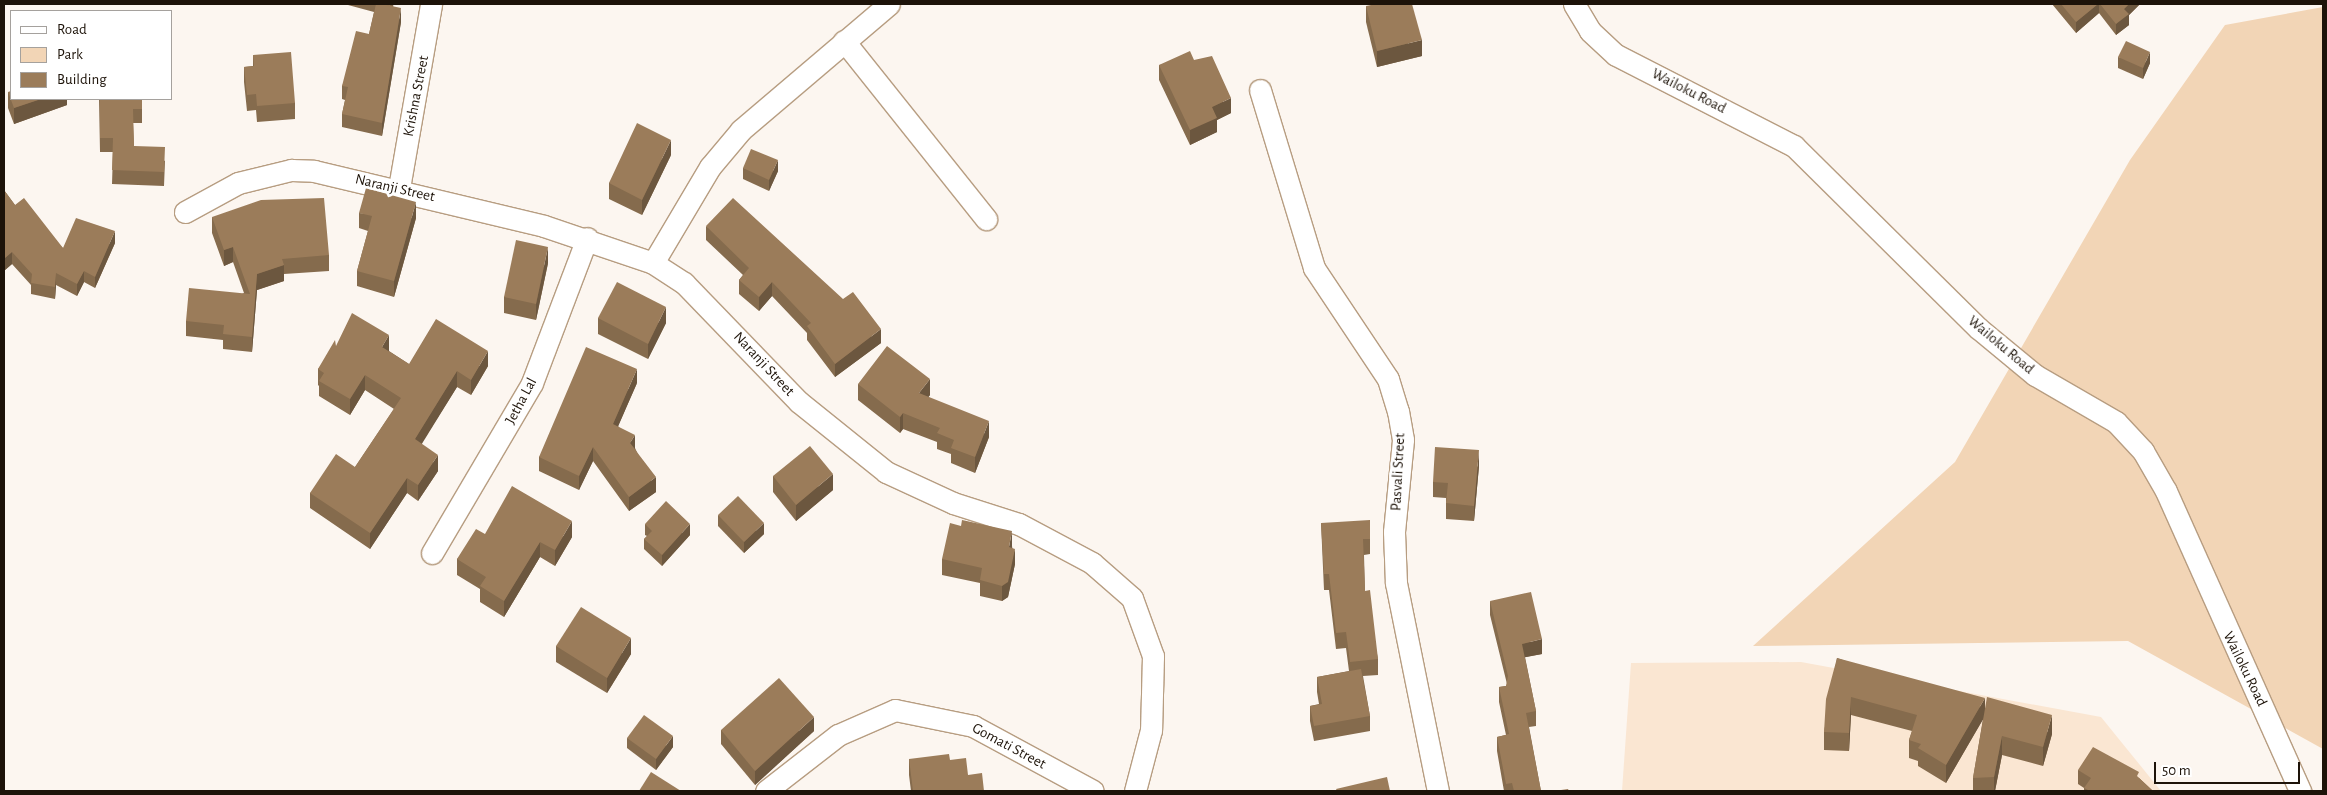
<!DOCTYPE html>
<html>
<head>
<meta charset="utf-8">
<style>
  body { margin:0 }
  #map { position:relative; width:2327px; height:795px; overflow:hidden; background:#fcf6f0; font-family:"Alegreya Sans",sans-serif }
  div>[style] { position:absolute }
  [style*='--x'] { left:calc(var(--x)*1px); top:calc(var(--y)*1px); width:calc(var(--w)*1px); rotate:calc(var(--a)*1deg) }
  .built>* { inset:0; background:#fae6d2 }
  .green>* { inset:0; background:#f2d5b6 }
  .roads { filter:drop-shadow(1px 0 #b79d81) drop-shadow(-1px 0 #b79d81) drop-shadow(0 1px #b79d81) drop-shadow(0 -1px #b79d81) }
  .minor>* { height:21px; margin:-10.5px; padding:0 10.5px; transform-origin:10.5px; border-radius:10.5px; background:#fff }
  .wall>* { inset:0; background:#856b4d }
  .shaded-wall>* { inset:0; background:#6c573f }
  .building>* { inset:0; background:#9b7c5a }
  span { translate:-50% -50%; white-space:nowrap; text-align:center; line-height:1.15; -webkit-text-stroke:5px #fff; paint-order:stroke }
  .street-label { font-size:15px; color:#1d1309 }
  .frame { position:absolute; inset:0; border:5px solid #1d1309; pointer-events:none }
  .legend { position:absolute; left:10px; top:10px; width:162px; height:90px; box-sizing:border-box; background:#fff; border:1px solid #a5a19d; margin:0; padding:6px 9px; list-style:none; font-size:15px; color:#1d1309 }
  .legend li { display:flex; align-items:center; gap:10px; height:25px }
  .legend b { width:25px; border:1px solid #a5a19d }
  .scale { position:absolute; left:2154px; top:762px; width:146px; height:22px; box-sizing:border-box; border:2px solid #1d1309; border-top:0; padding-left:6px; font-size:15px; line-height:18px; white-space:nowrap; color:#1d1309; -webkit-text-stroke:4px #fff; paint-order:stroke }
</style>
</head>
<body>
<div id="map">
  <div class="built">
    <div style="clip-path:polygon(1801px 662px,2101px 717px,2161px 791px,1622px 791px,1631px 663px)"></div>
  </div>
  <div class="green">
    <div style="clip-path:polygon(2323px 7px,2323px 749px,2128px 641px,1753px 646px,1955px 462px,2130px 160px,2225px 25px)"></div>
  </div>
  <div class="roads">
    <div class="minor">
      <div style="--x:1574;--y:4;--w:31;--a:59"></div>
      <div style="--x:1590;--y:31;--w:35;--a:43"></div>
      <div style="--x:1616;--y:55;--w:200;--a:27.1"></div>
      <div style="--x:1794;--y:146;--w:259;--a:44.7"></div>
      <div style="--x:1978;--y:328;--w:74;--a:39.5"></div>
      <div style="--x:2035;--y:375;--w:94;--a:30.1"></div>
      <div style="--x:2116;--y:422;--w:40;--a:47"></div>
      <div style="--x:2143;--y:451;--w:46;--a:60.1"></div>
      <div style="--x:2166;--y:491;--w:329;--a:65.9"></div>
      <div style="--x:844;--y:41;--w:228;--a:51.4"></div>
      <div style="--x:1260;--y:90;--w:186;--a:73.1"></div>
      <div style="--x:1314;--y:268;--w:133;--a:56.3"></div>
      <div style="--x:1388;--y:379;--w:34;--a:73"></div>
      <div style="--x:1398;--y:411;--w:29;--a:80"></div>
      <div style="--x:1403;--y:440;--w:92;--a:95.6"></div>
      <div style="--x:1394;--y:532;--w:51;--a:87.8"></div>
      <div style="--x:1396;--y:583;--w:212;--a:78.6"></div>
      <div style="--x:399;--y:188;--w:187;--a:-80.1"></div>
      <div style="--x:185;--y:212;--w:60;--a:-28.7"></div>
      <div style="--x:238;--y:183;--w:55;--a:-13.8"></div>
      <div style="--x:291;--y:170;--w:23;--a:2"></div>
      <div style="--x:314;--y:171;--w:236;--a:13.4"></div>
      <div style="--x:544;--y:226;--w:115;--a:18.7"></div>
      <div style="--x:653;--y:263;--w:37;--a:33"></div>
      <div style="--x:684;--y:283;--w:165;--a:46"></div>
      <div style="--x:799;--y:402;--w:112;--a:38.8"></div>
      <div style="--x:886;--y:472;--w:74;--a:24.8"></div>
      <div style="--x:953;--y:503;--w:69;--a:17.7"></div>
      <div style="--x:1019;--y:524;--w:83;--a:28.1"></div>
      <div style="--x:1092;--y:563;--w:53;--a:41.2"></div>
      <div style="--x:1132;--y:598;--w:62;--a:70.1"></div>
      <div style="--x:1153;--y:656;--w:74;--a:91.5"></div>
      <div style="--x:1151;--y:730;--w:63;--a:104.7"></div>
      <div style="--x:653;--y:263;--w:112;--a:-59.3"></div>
      <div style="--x:710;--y:167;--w:48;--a:-50"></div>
      <div style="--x:741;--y:130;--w:194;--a:-40.4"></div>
      <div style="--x:432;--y:553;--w:197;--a:-59.5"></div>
      <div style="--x:532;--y:383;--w:155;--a:-69.2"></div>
      <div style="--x:766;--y:791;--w:91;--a:-37.9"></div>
      <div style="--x:838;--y:735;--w:62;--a:-23.7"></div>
      <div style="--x:895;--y:710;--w:80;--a:11.6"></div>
      <div style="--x:973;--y:726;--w:136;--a:28.4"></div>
    </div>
  </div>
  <div class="wall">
    <div style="clip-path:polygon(348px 4px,394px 4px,393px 6px,401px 22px,382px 136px,342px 127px,342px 114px,345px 100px,342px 99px,342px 86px,369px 34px,374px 12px,348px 5px)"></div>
    <div style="clip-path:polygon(2052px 4px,2140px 4px,2129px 15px,2129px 25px,2116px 35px,2099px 13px,2076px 33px)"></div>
    <div style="clip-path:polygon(1366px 6px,1422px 56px,1377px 67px,1366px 22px)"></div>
    <div style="clip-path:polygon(253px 55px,295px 103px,295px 119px,257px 122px,256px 110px,247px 111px,244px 82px,244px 67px,253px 66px)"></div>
    <div style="clip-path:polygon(2118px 57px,2150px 63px,2143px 79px,2118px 68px)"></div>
    <div style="clip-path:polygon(1194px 60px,1231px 113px,1217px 120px,1217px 132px,1190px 145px,1159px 80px,1159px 65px)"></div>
    <div style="clip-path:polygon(8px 92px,67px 99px,67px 105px,14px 124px,8px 108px)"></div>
    <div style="clip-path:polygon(99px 99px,142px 99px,142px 123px,133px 123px,134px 146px,165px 161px,164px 186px,112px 184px,113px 152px,100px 152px)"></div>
    <div style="clip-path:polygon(671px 155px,642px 215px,609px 199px,609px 183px)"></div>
    <div style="clip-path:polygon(743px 168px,778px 171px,769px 191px,743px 179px)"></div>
    <div style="clip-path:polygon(4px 190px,15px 205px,63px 248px,115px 243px,95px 288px,84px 282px,77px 296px,56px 285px,55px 299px,31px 294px,31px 285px,12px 264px,5px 270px,4px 269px)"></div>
    <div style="clip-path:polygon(359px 213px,416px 218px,394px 297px,357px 286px,357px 271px,368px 231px,359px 228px)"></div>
    <div style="clip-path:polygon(212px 217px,329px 255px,329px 271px,284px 274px,284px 281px,257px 290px,252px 352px,223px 349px,223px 340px,186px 336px,186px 321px,244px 293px,233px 262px,224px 266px,212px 233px)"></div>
    <div style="clip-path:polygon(706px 226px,881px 343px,835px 377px,807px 340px,807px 333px,772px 296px,759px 311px,739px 294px,739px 280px,743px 275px,706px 240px)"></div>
    <div style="clip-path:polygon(548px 263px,536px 320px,504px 313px,504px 297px)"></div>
    <div style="clip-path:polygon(598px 318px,666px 323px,648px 359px,598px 334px)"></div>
    <div style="clip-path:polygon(336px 346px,389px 351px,409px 364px,488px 366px,471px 395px,457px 387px,421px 444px,438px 471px,418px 501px,407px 493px,370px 549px,310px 508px,310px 493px,355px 467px,394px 409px,365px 390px,350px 415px,319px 396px,319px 386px,318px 385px,318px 369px)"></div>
    <div style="clip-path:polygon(637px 383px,618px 426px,635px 448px,656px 492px,629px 511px,593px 461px,579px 490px,539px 471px,539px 457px)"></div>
    <div style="clip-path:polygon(858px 384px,930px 395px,928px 397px,989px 437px,975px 473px,951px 463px,951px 454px,937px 449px,937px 442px,903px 429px,900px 433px,858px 400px)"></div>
    <div style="clip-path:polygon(1479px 466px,1474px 521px,1446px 519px,1446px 498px,1433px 497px,1433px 482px)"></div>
    <div style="clip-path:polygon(773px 476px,833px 490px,796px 521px,773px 492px)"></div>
    <div style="clip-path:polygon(718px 515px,764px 534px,744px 553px,718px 526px)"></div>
    <div style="clip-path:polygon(1321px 523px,1370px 539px,1370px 554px,1364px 555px,1365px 591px,1378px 659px,1378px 675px,1363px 676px,1370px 716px,1370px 731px,1314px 741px,1310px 721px,1310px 706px,1319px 704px,1317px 692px,1317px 677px,1349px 671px,1346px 648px,1336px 649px,1329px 590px,1324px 590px)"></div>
    <div style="clip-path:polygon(645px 524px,690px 535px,662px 566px,644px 549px,644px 539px,647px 536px,645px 535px)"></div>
    <div style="clip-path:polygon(485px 534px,572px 537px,555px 566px,540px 557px,504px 617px,480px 602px,480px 589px,457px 575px,457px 559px)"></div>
    <div style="clip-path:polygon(1012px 546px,1015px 564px,1008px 597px,1002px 601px,980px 596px,980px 583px,942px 575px,942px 559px)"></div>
    <div style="clip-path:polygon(1490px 601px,1542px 654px,1525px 657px,1536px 711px,1536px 726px,1529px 727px,1541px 791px,1504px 791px,1497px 751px,1497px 737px,1506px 735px,1499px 702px,1499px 687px,1506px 686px,1507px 684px,1490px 615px)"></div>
    <div style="clip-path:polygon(556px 646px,631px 654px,607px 693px,556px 662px)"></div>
    <div style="clip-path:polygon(1837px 658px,1985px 709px,2052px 734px,2043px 766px,2002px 755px,1995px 791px,1973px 791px,1973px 778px,1983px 719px,1946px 783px,1918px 766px,1918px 761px,1909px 758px,1909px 740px,1912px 731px,1851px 715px,1849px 751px,1824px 750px,1824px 732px)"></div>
    <div style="clip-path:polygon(721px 730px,814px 731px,755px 785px,721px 744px)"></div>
    <div style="clip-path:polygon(627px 738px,673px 747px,656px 770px,627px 748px)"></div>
    <div style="clip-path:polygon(909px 759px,950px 760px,968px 775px,984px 791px,911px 791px,909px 775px)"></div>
    <div style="clip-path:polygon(2078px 770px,2139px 778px,2153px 791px,2084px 791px,2084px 788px,2078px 784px)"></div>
  </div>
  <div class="shaded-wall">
    <div style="clip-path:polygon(2098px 4px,2099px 4px,2099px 13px,2076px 33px,2076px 22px)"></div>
    <div style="clip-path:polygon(2129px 4px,2140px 4px,2129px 15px,2129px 25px,2116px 35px,2116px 24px,2124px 9px)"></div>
    <div style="clip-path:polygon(401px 8px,401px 22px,382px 136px,382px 123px)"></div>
    <div style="clip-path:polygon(1422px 40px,1422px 56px,1377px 67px,1377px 51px)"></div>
    <div style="clip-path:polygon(2150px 52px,2150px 63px,2143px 79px,2143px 68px)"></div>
    <div style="clip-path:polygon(1231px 98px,1231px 113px,1217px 120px,1217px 132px,1190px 145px,1190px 130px,1212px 107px)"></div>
    <div style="clip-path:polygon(41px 99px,67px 99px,67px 105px,14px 124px,14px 108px)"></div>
    <div style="clip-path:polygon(671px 140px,671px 155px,642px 215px,642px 200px)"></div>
    <div style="clip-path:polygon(778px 160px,778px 171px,769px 191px,769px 180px)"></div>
    <div style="clip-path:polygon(416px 202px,416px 218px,394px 297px,394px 281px)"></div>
    <div style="clip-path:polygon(115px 231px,115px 243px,95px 288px,95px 277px)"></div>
    <div style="clip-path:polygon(233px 247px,233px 262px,224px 266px,224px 250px)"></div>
    <div style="clip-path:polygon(548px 247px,548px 263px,536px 320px,536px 304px)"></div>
    <div style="clip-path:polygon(12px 252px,12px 264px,5px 270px,5px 258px)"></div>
    <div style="clip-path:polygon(284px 265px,284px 281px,257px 290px,252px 352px,252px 337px,257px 274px)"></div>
    <div style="clip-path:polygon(84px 271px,84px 282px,77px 296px,77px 284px)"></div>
    <div style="clip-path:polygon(56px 273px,56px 285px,55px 299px,55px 287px)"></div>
    <div style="clip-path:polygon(772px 282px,772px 296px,759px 311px,759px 297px)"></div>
    <div style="clip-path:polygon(666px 307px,666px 323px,648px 359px,648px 344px)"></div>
    <div style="clip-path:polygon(881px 329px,881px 343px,835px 377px,835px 364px)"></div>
    <div style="clip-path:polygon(389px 335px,389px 351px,382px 363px,382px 347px)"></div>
    <div style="clip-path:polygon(488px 351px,488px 366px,471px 395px,471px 380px)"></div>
    <div style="clip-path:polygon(637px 369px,637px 383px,613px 438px,613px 424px)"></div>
    <div style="clip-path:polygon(457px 371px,457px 387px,415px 455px,415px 439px)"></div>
    <div style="clip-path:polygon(365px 375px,365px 390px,350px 415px,350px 399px)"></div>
    <div style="clip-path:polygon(930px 379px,930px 395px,919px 409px,919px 393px)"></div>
    <div style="clip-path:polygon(903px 413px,903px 429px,900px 433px,900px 417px)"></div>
    <div style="clip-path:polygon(989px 421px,989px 437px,975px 473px,975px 457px)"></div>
    <div style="clip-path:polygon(635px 435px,635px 449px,630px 443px)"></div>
    <div style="clip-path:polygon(593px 447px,593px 461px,579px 490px,579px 476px)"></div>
    <div style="clip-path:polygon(1479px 450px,1479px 466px,1474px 521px,1474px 506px)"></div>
    <div style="clip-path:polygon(438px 455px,438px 471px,418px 501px,418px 485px)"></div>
    <div style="clip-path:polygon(833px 474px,833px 490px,796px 521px,796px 505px)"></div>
    <div style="clip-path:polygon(656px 477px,656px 492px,629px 511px,629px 497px)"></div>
    <div style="clip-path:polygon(407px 478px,407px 493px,370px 549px,370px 533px)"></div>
    <div style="clip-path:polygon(572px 521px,572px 537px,555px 566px,555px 550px)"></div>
    <div style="clip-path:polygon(764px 523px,764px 534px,744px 553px,744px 542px)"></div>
    <div style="clip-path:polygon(690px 524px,690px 535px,662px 566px,662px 555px)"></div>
    <div style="clip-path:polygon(1012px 531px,1012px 546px,1009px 563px,1009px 547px)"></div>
    <div style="clip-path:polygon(540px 542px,540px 557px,504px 617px,504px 601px)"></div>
    <div style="clip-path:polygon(1015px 549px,1015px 564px,1008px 597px,1002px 601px,1002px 586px)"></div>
    <div style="clip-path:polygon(631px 638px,631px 654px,607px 693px,607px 678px)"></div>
    <div style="clip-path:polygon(1542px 639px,1542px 654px,1522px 658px,1522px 644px)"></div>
    <div style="clip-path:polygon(1851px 697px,1851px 715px,1849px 751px,1849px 733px)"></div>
    <div style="clip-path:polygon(1985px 698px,1985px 716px,1946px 783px,1946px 765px)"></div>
    <div style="clip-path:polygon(2052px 715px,2052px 734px,2043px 766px,2043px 747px)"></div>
    <div style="clip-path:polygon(814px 717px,814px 731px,755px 785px,755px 771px)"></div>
    <div style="clip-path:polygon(673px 736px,673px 747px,656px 770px,656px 759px)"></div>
    <div style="clip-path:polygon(2002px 736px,2002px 755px,1995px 791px,1994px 791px,1994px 777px)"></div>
  </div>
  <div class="building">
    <div style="clip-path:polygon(376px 4px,382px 4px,401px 8px,382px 123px,342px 114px,348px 87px,342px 86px,356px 31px,369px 34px)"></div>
    <div style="clip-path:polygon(382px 4px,391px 4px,390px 6px)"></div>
    <div style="clip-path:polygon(1376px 4px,1412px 4px,1422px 40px,1377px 51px,1366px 6px)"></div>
    <div style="clip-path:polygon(2061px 4px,2098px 4px,2076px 22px)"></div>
    <div style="clip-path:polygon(2100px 4px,2129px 4px,2124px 9px,2129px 14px,2116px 24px)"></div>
    <div style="clip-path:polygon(2126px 41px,2150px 52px,2143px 68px,2118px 57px)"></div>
    <div style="clip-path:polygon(1190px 51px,1194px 60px,1212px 56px,1231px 98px,1212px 107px,1217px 118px,1190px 130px,1159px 65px)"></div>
    <div style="clip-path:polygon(291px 52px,295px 103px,257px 106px,256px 94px,247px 95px,244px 67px,254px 66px,253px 55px)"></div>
    <div style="clip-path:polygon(11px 91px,11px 99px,41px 99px,14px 108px,8px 92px)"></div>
    <div style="clip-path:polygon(100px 99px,142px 99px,142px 109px,133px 109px,134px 146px,165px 147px,164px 172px,112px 170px,113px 138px,100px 138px)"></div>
    <div style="clip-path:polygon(637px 123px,671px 140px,642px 200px,609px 183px)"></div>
    <div style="clip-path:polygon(751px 149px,778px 160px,769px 180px,743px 168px)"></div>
    <div style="clip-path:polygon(366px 188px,416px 202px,394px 281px,357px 271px,372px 216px,359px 213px)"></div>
    <div style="clip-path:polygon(4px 190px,15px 205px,24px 198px,63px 248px,76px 218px,115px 231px,95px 277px,84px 271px,77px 284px,56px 273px,55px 287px,31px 283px,32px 274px,12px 252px,5px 258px,4px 257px)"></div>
    <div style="clip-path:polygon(324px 198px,329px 255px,282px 259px,284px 265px,257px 274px,252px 337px,223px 334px,224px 325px,186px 321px,189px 288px,250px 294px,233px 247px,224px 250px,212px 217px,261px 200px)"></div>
    <div style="clip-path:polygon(733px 198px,843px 299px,853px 292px,881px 329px,835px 364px,807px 326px,811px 323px,772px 282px,759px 297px,739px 280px,749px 268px,706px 226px)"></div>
    <div style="clip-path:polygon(516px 240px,548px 247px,536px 304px,504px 297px)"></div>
    <div style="clip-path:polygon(617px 282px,666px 307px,648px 344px,598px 318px)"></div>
    <div style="clip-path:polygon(352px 313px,389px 335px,382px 347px,409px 364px,436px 319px,488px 351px,471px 380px,457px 371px,415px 439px,438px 455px,418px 485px,407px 478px,370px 533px,310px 493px,336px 454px,355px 467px,401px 398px,365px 375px,350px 399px,319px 381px,324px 373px,318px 369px,335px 340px,336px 346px)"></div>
    <div style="clip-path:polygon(887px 346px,930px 379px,919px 393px,989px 421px,975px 457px,951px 448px,954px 440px,937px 433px,940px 428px,903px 413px,900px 417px,858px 384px)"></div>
    <div style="clip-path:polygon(586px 347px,637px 369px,613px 424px,635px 435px,630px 443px,656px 477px,629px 497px,593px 447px,579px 476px,539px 457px)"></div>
    <div style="clip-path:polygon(810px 446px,833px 474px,796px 505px,773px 476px)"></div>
    <div style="clip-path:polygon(1435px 447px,1479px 450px,1474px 506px,1446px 503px,1448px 483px,1433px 482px)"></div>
    <div style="clip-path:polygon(512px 486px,572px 521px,555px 550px,540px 542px,504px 601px,480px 586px,486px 577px,457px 559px,476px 529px,485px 534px)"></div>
    <div style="clip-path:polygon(738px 496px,764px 523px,744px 542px,718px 515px)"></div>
    <div style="clip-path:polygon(666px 501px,690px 524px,662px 555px,644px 539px,652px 531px,645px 524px)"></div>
    <div style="clip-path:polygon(962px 520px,1012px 531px,1009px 547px,1015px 549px,1008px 582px,1002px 586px,980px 580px,982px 568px,942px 559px,950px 523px,961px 526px)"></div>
    <div style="clip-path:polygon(1370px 520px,1370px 539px,1363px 539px,1365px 591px,1370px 590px,1378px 659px,1350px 662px,1346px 632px,1336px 633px,1329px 574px,1324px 574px,1321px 523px)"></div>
    <div style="clip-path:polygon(1531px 592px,1542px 639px,1522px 644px,1536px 711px,1526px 713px,1541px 791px,1514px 791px,1512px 783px,1506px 784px,1497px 737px,1509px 734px,1499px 687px,1506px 686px,1508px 676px,1490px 601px)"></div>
    <div style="clip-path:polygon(581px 607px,631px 638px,607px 678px,556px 646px)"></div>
    <div style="clip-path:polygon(1837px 658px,1985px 698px,1946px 765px,1918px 748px,1921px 744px,1909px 740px,1917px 715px,1851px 697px,1849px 733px,1824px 732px,1826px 699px)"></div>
    <div style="clip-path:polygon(1361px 669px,1370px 716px,1314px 726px,1310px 706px,1322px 704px,1317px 677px)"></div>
    <div style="clip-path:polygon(779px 678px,814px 717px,755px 771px,721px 730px)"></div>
    <div style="clip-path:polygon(1987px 697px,2052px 715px,2043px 747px,2002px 736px,1994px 777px,1973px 778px)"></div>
    <div style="clip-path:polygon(644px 715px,673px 736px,656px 759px,627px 738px)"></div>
    <div style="clip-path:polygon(2093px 747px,2139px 772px,2137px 776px,2153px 791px,2090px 791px,2084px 788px,2091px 778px,2078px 770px)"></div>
    <div style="clip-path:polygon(949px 754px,950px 760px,966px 758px,968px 775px,982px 773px,984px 791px,913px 791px,909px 759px)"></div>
    <div style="clip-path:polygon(651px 772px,681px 791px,639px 791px)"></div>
    <div style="clip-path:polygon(1387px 777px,1390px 791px,1337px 791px,1336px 789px)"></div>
    <div style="clip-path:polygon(1568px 789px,1569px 791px,1554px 791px)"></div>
  </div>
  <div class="street-label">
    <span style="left:1689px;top:91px;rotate:27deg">Wailoku Road</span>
    <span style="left:416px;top:96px;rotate:-79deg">Krishna Street</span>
    <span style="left:395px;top:188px;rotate:13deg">Naranji Street</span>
    <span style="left:2001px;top:345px;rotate:40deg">Wailoku Road</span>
    <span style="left:764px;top:364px;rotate:47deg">Naranji Street</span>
    <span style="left:521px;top:401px;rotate:-62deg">Jetha Lal</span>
    <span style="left:1398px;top:472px;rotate:-87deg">Pasvali Street</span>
    <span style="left:2245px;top:669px;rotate:64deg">Wailoku Road</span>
    <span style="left:1009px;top:746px;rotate:28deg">Gomati Street</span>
  </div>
  <div class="frame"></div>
  <ul class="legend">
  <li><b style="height:6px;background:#fff"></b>Road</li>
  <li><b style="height:14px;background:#f2d5b6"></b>Park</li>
  <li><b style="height:14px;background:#9b7c5a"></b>Building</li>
  </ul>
  <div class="scale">50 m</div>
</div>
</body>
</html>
